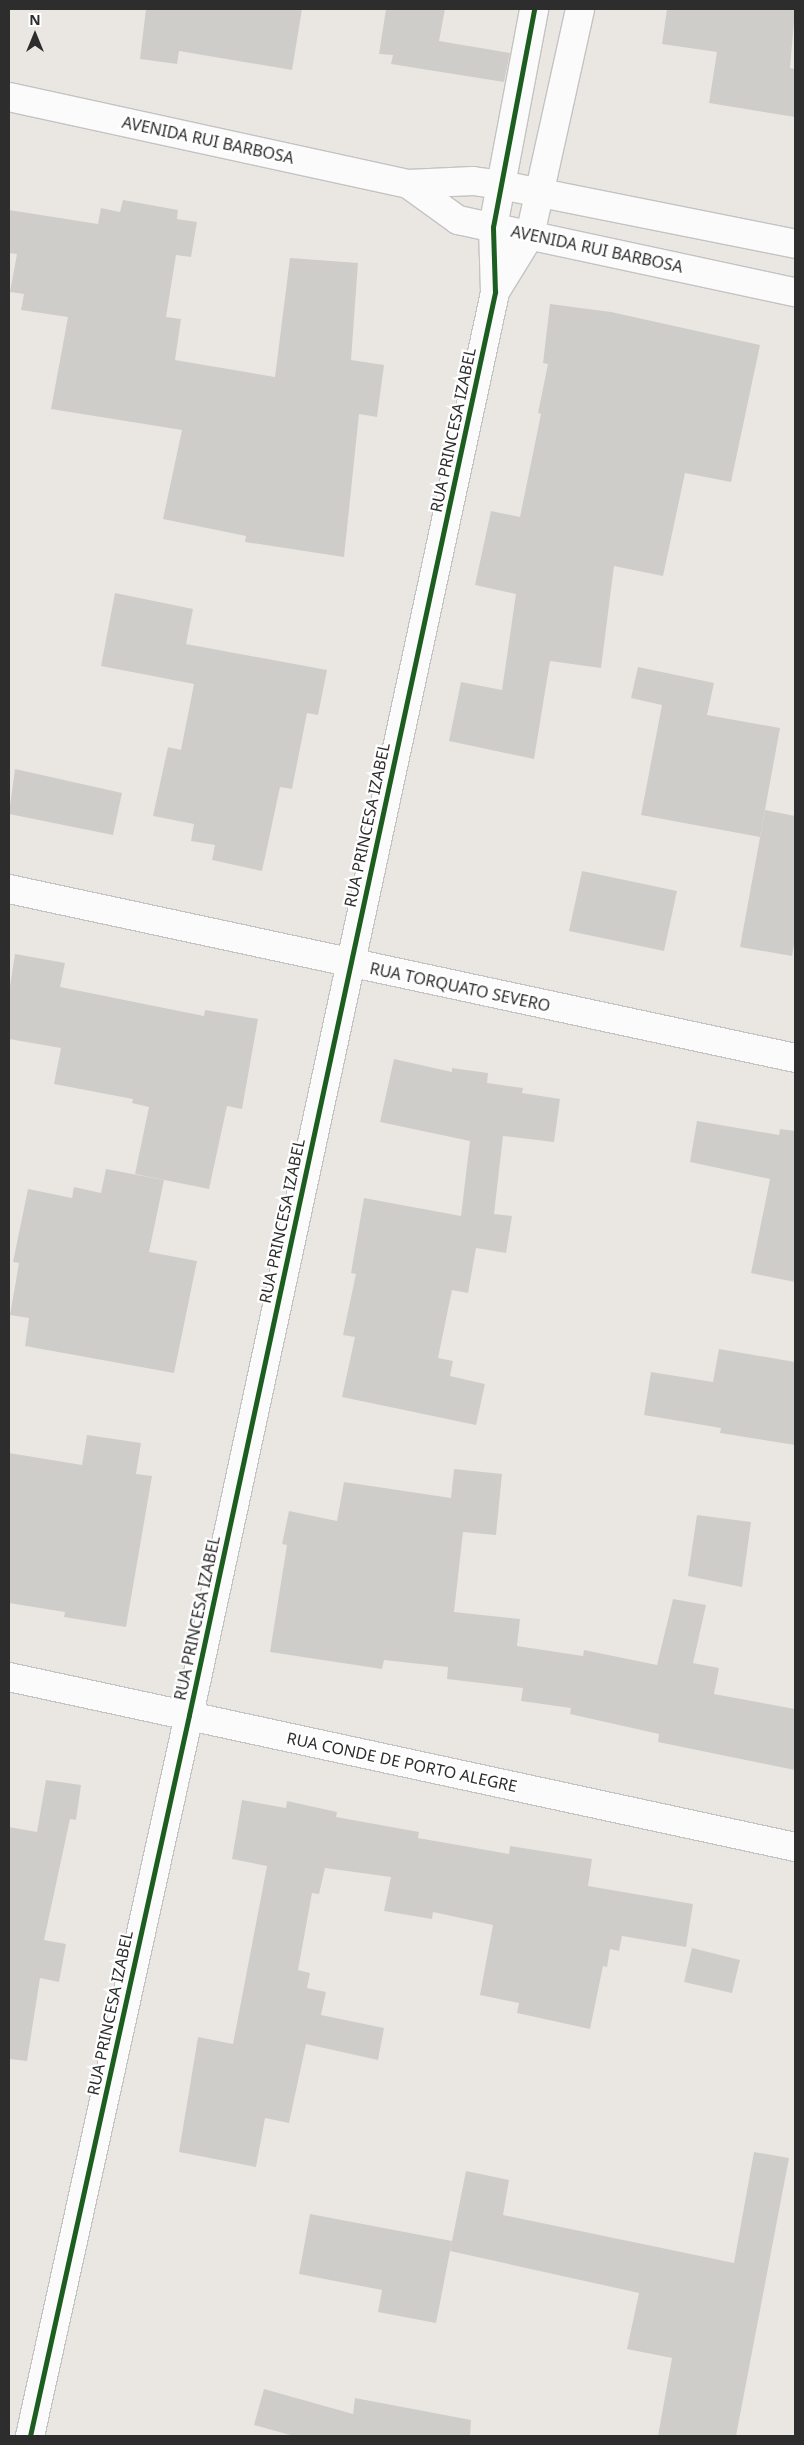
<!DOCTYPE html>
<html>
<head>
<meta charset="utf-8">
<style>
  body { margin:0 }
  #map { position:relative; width:804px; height:2445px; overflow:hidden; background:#eae7e3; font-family:"Noto Sans",sans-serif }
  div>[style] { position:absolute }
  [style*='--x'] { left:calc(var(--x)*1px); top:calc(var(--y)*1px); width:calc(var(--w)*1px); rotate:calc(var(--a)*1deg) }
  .building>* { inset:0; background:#cfcdca }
  .roads { filter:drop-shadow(1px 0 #c4c3c3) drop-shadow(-1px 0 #c4c3c3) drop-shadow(0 1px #c4c3c3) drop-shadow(0 -1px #c4c3c3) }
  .minor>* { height:28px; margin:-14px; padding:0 14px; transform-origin:14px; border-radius:14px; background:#fcfbfb }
  .cycleway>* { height:5px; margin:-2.5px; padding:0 2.5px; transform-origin:2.5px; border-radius:2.5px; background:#1b5e20 }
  span { translate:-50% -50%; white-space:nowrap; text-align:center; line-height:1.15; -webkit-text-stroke:4.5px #fff; paint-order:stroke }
  .street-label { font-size:16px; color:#2d2d2d }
  .frame { position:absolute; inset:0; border:10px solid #2d2d2d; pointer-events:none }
  .north { position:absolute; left:10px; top:10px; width:50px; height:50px; -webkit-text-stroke:4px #fff; paint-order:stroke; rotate:0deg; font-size:14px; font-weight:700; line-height:20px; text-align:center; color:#2d2d2d }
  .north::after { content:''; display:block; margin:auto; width:18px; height:22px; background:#2d2d2d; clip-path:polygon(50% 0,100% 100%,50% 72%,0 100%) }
</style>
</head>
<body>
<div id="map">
  <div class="building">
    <div style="clip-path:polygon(146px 9px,302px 9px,292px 70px,179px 51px,177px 64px,140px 59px)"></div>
    <div style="clip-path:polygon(386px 9px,445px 9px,439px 41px,510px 53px,504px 82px,391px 64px,393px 55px,379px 54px)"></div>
    <div style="clip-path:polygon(667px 9px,795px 9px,790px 68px,795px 69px,795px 117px,709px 103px,717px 52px,662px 44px)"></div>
    <div style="clip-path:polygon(123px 200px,178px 210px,177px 219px,197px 222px,191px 257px,176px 255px,166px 317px,181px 319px,175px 360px,275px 377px,290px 258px,358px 263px,351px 360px,384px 365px,377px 417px,359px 414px,344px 557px,245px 542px,246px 536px,163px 519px,182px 430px,51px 409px,68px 317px,21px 310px,24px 294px,10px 292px,17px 254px,9px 253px,9px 210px,98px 224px,101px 208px,120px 212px)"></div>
    <div style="clip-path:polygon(550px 304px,611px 312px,760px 345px,731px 482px,685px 473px,663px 576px,614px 566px,601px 668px,550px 661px,534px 759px,449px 741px,461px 682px,502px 690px,516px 594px,475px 585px,491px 511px,520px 517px,541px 414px,538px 413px,548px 364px,543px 363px)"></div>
    <div style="clip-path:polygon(115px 593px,193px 609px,186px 644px,327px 670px,318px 715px,307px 713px,292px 789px,280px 787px,262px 871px,212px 860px,215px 845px,191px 841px,194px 824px,153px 816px,168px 747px,181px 750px,194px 684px,101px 666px)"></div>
    <div style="clip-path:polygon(638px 667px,714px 683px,707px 715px,780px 728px,760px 837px,641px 815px,662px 705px,631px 698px)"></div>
    <div style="clip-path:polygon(15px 769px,122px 793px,113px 835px,9px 814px)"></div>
    <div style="clip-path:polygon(765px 810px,795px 816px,795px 938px,792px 956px,740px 947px)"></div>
    <div style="clip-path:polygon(582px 871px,677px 891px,664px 951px,569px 931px)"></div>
    <div style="clip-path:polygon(15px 954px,65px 963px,60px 987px,204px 1016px,205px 1010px,258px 1019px,242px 1109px,227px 1106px,209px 1189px,135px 1174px,149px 1107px,132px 1103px,133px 1099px,54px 1084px,61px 1048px,9px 1039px,9px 993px)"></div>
    <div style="clip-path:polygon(394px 1059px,452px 1072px,452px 1068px,488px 1073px,487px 1083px,523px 1088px,522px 1093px,560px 1099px,554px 1142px,503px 1136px,494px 1214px,512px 1216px,506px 1253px,476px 1248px,468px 1293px,452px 1290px,438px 1358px,453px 1361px,450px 1376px,485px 1384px,476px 1425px,342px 1397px,355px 1337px,343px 1335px,356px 1274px,351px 1273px,364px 1198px,461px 1216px,470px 1141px,380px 1122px)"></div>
    <div style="clip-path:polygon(697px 1121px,779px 1135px,780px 1129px,795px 1131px,795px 1282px,751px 1273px,770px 1179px,690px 1162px)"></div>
    <div style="clip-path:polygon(106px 1169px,164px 1180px,149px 1252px,197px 1261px,174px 1373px,25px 1346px,29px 1318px,10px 1315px,19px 1263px,13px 1262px,28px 1189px,72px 1198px,74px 1187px,101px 1193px)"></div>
    <div style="clip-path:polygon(719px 1349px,795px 1362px,795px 1445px,720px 1433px,721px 1428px,644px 1415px,651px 1372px,713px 1382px)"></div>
    <div style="clip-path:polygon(87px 1435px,141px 1443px,136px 1474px,152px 1476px,126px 1627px,64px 1617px,65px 1612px,9px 1603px,9px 1453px,82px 1465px)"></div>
    <div style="clip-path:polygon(454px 1469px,502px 1474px,496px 1535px,463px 1532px,454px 1612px,520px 1619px,517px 1646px,583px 1656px,584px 1650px,657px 1665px,673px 1599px,706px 1605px,693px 1663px,719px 1668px,714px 1694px,795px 1709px,795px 1770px,658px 1742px,659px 1734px,570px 1714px,571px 1708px,521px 1701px,523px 1688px,447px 1679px,448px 1667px,384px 1660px,382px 1669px,270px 1652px,287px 1545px,282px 1544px,289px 1511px,337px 1521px,344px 1482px,451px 1498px)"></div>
    <div style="clip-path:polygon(697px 1515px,751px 1522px,742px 1587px,688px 1576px)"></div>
    <div style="clip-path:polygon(46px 1780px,81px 1785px,76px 1820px,70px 1819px,44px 1940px,66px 1944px,59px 1982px,40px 1978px,27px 2061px,9px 2059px,9px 1827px,37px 1832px)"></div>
    <div style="clip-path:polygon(242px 1800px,286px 1808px,287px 1801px,337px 1812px,336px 1817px,419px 1832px,418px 1838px,509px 1854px,510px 1846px,592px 1859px,588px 1886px,693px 1904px,686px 1947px,622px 1936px,619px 1951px,610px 1949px,607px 1967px,603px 1966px,590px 2029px,517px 2013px,519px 2003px,480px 1995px,493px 1925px,433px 1912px,432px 1919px,384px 1911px,391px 1877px,325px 1868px,319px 1894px,312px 1893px,298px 1970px,310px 1973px,307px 1988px,326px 1992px,321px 2015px,384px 2028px,378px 2060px,306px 2044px,289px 2123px,265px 2118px,256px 2167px,179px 2152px,198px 2037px,233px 2044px,267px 1866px,232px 1859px)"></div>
    <div style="clip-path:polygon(692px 1948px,740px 1960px,732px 1993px,684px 1982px)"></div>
    <div style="clip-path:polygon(754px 2152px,789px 2158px,736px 2436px,658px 2436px,672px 2358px,627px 2349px,639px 2293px,450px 2251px,466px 2171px,509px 2180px,503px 2215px,734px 2263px)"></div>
    <div style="clip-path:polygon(310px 2214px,452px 2241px,436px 2323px,378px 2312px,382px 2290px,299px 2274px)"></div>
    <div style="clip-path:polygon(264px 2389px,353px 2414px,355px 2398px,471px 2420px,470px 2436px,294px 2436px,254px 2425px)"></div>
  </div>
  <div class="roads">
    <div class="minor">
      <div style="--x:9;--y:97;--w:408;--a:12.3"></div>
      <div style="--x:408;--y:184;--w:65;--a:-2.6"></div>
      <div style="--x:473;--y:181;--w:28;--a:8"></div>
      <div style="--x:501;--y:185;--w:300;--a:11.3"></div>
      <div style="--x:408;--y:184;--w:62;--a:35.8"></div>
      <div style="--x:458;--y:220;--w:345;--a:12.1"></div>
      <div style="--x:495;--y:292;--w:67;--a:-58.4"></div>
      <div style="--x:530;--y:235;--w:231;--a:-77.5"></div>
      <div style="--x:9;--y:889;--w:804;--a:12.13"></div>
      <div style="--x:9;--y:1677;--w:804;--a:12.2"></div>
      <div style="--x:30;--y:2436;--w:738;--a:-77.56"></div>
      <div style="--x:189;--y:1715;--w:1456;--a:-77.86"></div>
      <div style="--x:495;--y:292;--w:65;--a:-91.8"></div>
      <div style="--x:493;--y:227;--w:222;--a:-79.3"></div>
    </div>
  </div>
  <div class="cycleway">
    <div style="--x:30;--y:2436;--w:738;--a:-77.56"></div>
    <div style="--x:189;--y:1715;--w:1456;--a:-77.86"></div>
    <div style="--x:495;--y:292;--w:65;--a:-91.8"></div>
    <div style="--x:493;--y:227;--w:222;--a:-79.3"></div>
  </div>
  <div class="street-label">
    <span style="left:208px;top:140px;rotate:12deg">AVENIDA RUI BARBOSA</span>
    <span style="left:597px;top:249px;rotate:12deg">AVENIDA RUI BARBOSA</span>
    <span style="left:453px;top:430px;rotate:-78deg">RUA PRINCESA IZABEL</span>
    <span style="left:367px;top:825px;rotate:-78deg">RUA PRINCESA IZABEL</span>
    <span style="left:460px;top:987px;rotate:12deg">RUA TORQUATO SEVERO</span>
    <span style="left:282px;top:1221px;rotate:-78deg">RUA PRINCESA IZABEL</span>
    <span style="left:197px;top:1618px;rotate:-78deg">RUA PRINCESA IZABEL</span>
    <span style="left:402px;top:1762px;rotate:12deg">RUA CONDE DE PORTO ALEGRE</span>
    <span style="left:110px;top:2013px;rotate:-78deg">RUA PRINCESA IZABEL</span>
  </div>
  <div class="frame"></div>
  <div class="north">N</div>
</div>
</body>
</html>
